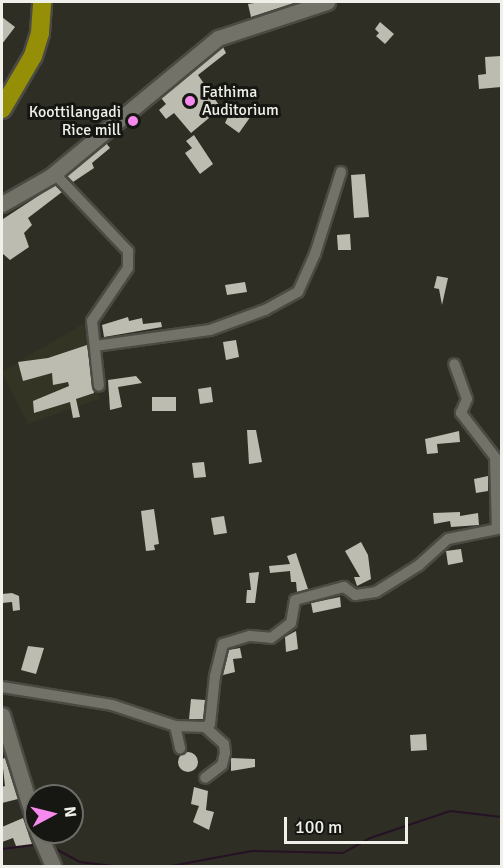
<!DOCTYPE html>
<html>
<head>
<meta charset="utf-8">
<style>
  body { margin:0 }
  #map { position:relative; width:503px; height:868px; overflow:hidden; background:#2e2e25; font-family:Signika,sans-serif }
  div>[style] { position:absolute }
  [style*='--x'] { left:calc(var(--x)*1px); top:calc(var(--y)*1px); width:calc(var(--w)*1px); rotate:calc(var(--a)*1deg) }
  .built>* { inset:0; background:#343424 }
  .stream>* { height:2px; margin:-1px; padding:0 1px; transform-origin:1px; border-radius:1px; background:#251224 }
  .building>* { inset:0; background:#bcbcb0 }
  .round { border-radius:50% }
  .roads { filter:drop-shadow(2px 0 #4b4a43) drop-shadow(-2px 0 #4b4a43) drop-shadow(0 2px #4b4a43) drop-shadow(0 -2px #4b4a43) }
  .street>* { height:10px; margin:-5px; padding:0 5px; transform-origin:5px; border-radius:5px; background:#727268 }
  .secondary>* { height:15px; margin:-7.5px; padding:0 7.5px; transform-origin:7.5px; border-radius:7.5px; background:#727268 }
  .highway>* { height:18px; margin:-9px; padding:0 9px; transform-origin:9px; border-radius:9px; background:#958f07 }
  .dots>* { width:16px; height:16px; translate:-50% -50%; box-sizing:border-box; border:3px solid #161612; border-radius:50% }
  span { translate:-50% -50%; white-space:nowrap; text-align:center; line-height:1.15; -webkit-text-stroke:6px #161612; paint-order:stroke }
  .poi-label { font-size:16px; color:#f0f0ea }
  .left { translate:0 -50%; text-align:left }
  .right { translate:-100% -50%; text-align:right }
  .frame { position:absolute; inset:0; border:3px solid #f0f0ea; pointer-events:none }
  .north { position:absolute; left:24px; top:784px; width:60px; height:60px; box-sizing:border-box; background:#161612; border:2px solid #6d6d68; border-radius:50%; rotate:83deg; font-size:16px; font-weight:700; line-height:24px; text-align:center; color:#f0f0ea }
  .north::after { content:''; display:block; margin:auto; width:21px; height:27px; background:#f589ee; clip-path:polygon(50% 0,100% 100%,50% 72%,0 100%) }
  .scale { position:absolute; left:284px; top:817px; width:124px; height:27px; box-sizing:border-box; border:3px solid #f0f0ea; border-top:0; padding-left:8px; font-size:18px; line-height:21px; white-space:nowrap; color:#f0f0ea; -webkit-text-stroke:4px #161612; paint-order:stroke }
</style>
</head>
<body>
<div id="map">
  <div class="built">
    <div style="clip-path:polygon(86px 322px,99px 399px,28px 424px,2px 372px)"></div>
  </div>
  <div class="stream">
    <div style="--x:52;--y:847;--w:32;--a:28"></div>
    <div style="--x:80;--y:862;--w:31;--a:7"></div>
    <div style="--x:2;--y:849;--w:34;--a:-7"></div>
    <div style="--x:171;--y:866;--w:82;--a:-10.5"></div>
    <div style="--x:252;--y:851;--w:91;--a:1.3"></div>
    <div style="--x:343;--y:853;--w:31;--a:-29"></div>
    <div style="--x:370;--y:838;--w:84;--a:-18.6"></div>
    <div style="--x:450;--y:811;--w:52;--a:6.6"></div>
  </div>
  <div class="building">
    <div style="clip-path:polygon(260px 2px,297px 2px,251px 17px,248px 4px)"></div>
    <div style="clip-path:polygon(2px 17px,15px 27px,2px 44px)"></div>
    <div style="clip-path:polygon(380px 22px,394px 34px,385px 44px,376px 36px,379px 33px,375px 29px)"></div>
    <div style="clip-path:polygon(223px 47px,226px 53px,198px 75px,221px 108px,191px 133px,174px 113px,166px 119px,159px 110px,166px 104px,161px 98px)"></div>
    <div style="clip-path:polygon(501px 56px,501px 87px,479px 89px,478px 75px,486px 74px,485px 57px)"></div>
    <div style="clip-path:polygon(234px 104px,251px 116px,239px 133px,225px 123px)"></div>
    <div style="clip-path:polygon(194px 135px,213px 164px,200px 174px,185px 153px,192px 148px,186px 141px)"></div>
    <div style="clip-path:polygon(106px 143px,110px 148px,92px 163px,94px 168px,73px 182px,67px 176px)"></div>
    <div style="clip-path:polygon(365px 174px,369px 217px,354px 218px,351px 175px)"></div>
    <div style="clip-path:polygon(55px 185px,62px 192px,28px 218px,32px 225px,24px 233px,29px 247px,10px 260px,2px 253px,3px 219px)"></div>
    <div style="clip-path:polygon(350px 234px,351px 250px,338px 250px,337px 235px)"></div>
    <div style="clip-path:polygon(437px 276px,448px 278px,442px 305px,439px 289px,434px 288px)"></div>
    <div style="clip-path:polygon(245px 282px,247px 292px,227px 295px,225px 285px)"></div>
    <div style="clip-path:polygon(128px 317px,129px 321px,142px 318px,143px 324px,161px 322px,162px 327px,104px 337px,102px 325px)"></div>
    <div style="clip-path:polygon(236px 340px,239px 357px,226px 360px,223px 342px)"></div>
    <div style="clip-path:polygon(87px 345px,94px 393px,76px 399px,80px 417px,73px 418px,70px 402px,34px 413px,33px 401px,69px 386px,68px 382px,53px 385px,52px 373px,23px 381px,18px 362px,48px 358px)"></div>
    <div style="clip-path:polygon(136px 376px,142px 383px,118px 387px,122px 407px,110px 410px,108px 380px)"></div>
    <div style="clip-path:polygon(211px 387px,213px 402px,200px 404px,198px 389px)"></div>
    <div style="clip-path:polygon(152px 397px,176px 397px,176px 411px,152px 411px)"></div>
    <div style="clip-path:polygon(247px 430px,256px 430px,262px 462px,249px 464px)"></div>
    <div style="clip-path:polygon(459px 431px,460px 442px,437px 444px,438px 453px,427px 454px,425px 439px)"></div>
    <div style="clip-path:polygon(204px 462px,206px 477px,194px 478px,192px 463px)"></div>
    <div style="clip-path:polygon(488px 476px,488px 491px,476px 493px,474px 479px)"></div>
    <div style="clip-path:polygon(154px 509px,159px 544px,154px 545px,155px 550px,146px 551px,141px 511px)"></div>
    <div style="clip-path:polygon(460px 512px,460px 516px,478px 513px,479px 525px,451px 527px,450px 521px,434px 524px,433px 513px)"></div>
    <div style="clip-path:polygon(224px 516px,227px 533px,214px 535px,211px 518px)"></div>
    <div style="clip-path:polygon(361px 542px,368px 555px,371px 579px,357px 586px,354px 577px,360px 577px,345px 551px)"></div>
    <div style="clip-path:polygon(461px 549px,463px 562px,448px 565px,446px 551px)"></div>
    <div style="clip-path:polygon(296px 553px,308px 589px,297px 592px,296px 582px,291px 582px,290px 571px,270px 573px,269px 566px,290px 564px,287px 556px)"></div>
    <div style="clip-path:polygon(259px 572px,255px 603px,246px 603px,247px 590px,251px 590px,249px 573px)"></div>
    <div style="clip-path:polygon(12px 593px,19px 596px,20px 610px,13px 611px,12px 602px,2px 603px,2px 594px)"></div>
    <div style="clip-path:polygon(340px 597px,341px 607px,313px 613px,311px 603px)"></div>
    <div style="clip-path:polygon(296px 631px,298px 649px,286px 652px,285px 637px)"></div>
    <div style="clip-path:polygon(28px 646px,44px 648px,36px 674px,21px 670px)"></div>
    <div style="clip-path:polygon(240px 648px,242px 658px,233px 659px,235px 672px,223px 675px,229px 650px)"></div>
    <div style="clip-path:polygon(191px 699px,205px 700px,203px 719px,189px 719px)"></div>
    <div style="clip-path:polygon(426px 734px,427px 750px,411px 751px,410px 735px)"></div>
    <div class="round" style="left:178px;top:752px;width:20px;height:20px"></div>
    <div style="clip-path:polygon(5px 758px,18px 799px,2px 803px,2px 787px,5px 786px,2px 759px)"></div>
    <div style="clip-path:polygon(231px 758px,255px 759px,255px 767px,231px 771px)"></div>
    <div style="clip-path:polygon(194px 787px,208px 791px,206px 810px,214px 812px,209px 830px,193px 822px,199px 806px,191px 804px)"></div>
    <div style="clip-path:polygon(23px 818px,32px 844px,16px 846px,13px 838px,2px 842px,2px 827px)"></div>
  </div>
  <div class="roads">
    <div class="street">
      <div style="--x:54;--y:173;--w:108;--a:46.5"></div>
      <div style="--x:128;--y:251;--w:17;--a:90"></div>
      <div style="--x:128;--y:268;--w:64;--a:124.2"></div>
      <div style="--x:92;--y:321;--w:65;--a:83.9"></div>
      <div style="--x:95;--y:346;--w:116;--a:-7.9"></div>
      <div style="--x:210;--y:330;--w:59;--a:-20"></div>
      <div style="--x:265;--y:310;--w:38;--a:-29"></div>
      <div style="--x:298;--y:292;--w:42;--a:-65.9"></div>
      <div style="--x:315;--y:254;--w:86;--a:-72.4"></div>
      <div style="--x:2;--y:687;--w:111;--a:9.3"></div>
      <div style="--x:112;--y:705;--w:66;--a:18.4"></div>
      <div style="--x:175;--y:726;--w:30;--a:2"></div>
      <div style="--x:205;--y:727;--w:6;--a:-31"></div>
      <div style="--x:210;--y:724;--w:48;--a:-84.1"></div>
      <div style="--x:215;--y:676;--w:33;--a:-76"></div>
      <div style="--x:223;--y:644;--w:28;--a:-17"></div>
      <div style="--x:250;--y:636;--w:21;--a:5"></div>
      <div style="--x:271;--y:638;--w:25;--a:-37"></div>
      <div style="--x:291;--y:623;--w:23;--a:-80"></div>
      <div style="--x:295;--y:600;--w:51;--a:-14.9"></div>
      <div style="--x:344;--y:587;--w:14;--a:36"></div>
      <div style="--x:355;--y:595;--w:21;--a:-8"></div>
      <div style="--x:376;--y:592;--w:51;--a:-32.1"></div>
      <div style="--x:419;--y:565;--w:39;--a:-42"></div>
      <div style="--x:448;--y:539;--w:50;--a:-11.5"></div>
      <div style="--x:497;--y:529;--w:72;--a:-91.6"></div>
      <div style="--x:495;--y:457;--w:56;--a:-127.7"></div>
      <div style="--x:461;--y:413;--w:15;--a:-67"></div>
      <div style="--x:467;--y:399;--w:37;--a:-110"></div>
      <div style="--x:175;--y:726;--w:23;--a:77"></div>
      <div style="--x:205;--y:727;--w:25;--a:42"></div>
      <div style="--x:224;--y:744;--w:9;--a:84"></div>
      <div style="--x:225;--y:753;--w:12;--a:104"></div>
      <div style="--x:222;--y:765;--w:21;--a:143"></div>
    </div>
    <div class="secondary">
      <div style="--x:2;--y:204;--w:56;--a:-29.7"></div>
      <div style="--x:51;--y:176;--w:217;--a:-39.6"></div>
      <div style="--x:218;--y:38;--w:115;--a:-18.3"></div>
      <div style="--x:2;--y:715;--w:116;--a:73"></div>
      <div style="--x:38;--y:832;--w:37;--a:66"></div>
    </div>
    <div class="highway">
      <div style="--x:2;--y:109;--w:61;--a:-59.7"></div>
      <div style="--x:33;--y:56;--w:24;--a:-73"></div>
      <div style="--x:40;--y:33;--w:31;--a:-86"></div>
    </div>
  </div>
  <div class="dots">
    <div style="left:190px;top:101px;background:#f589ee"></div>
    <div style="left:133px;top:121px;background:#f589ee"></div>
  </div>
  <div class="poi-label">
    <span class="left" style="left:202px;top:101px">Fathima<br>Auditorium</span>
    <span class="right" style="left:121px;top:121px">Koottilangadi<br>Rice mill</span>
  </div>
  <div class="frame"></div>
  <div class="north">N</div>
  <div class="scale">100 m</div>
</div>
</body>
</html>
